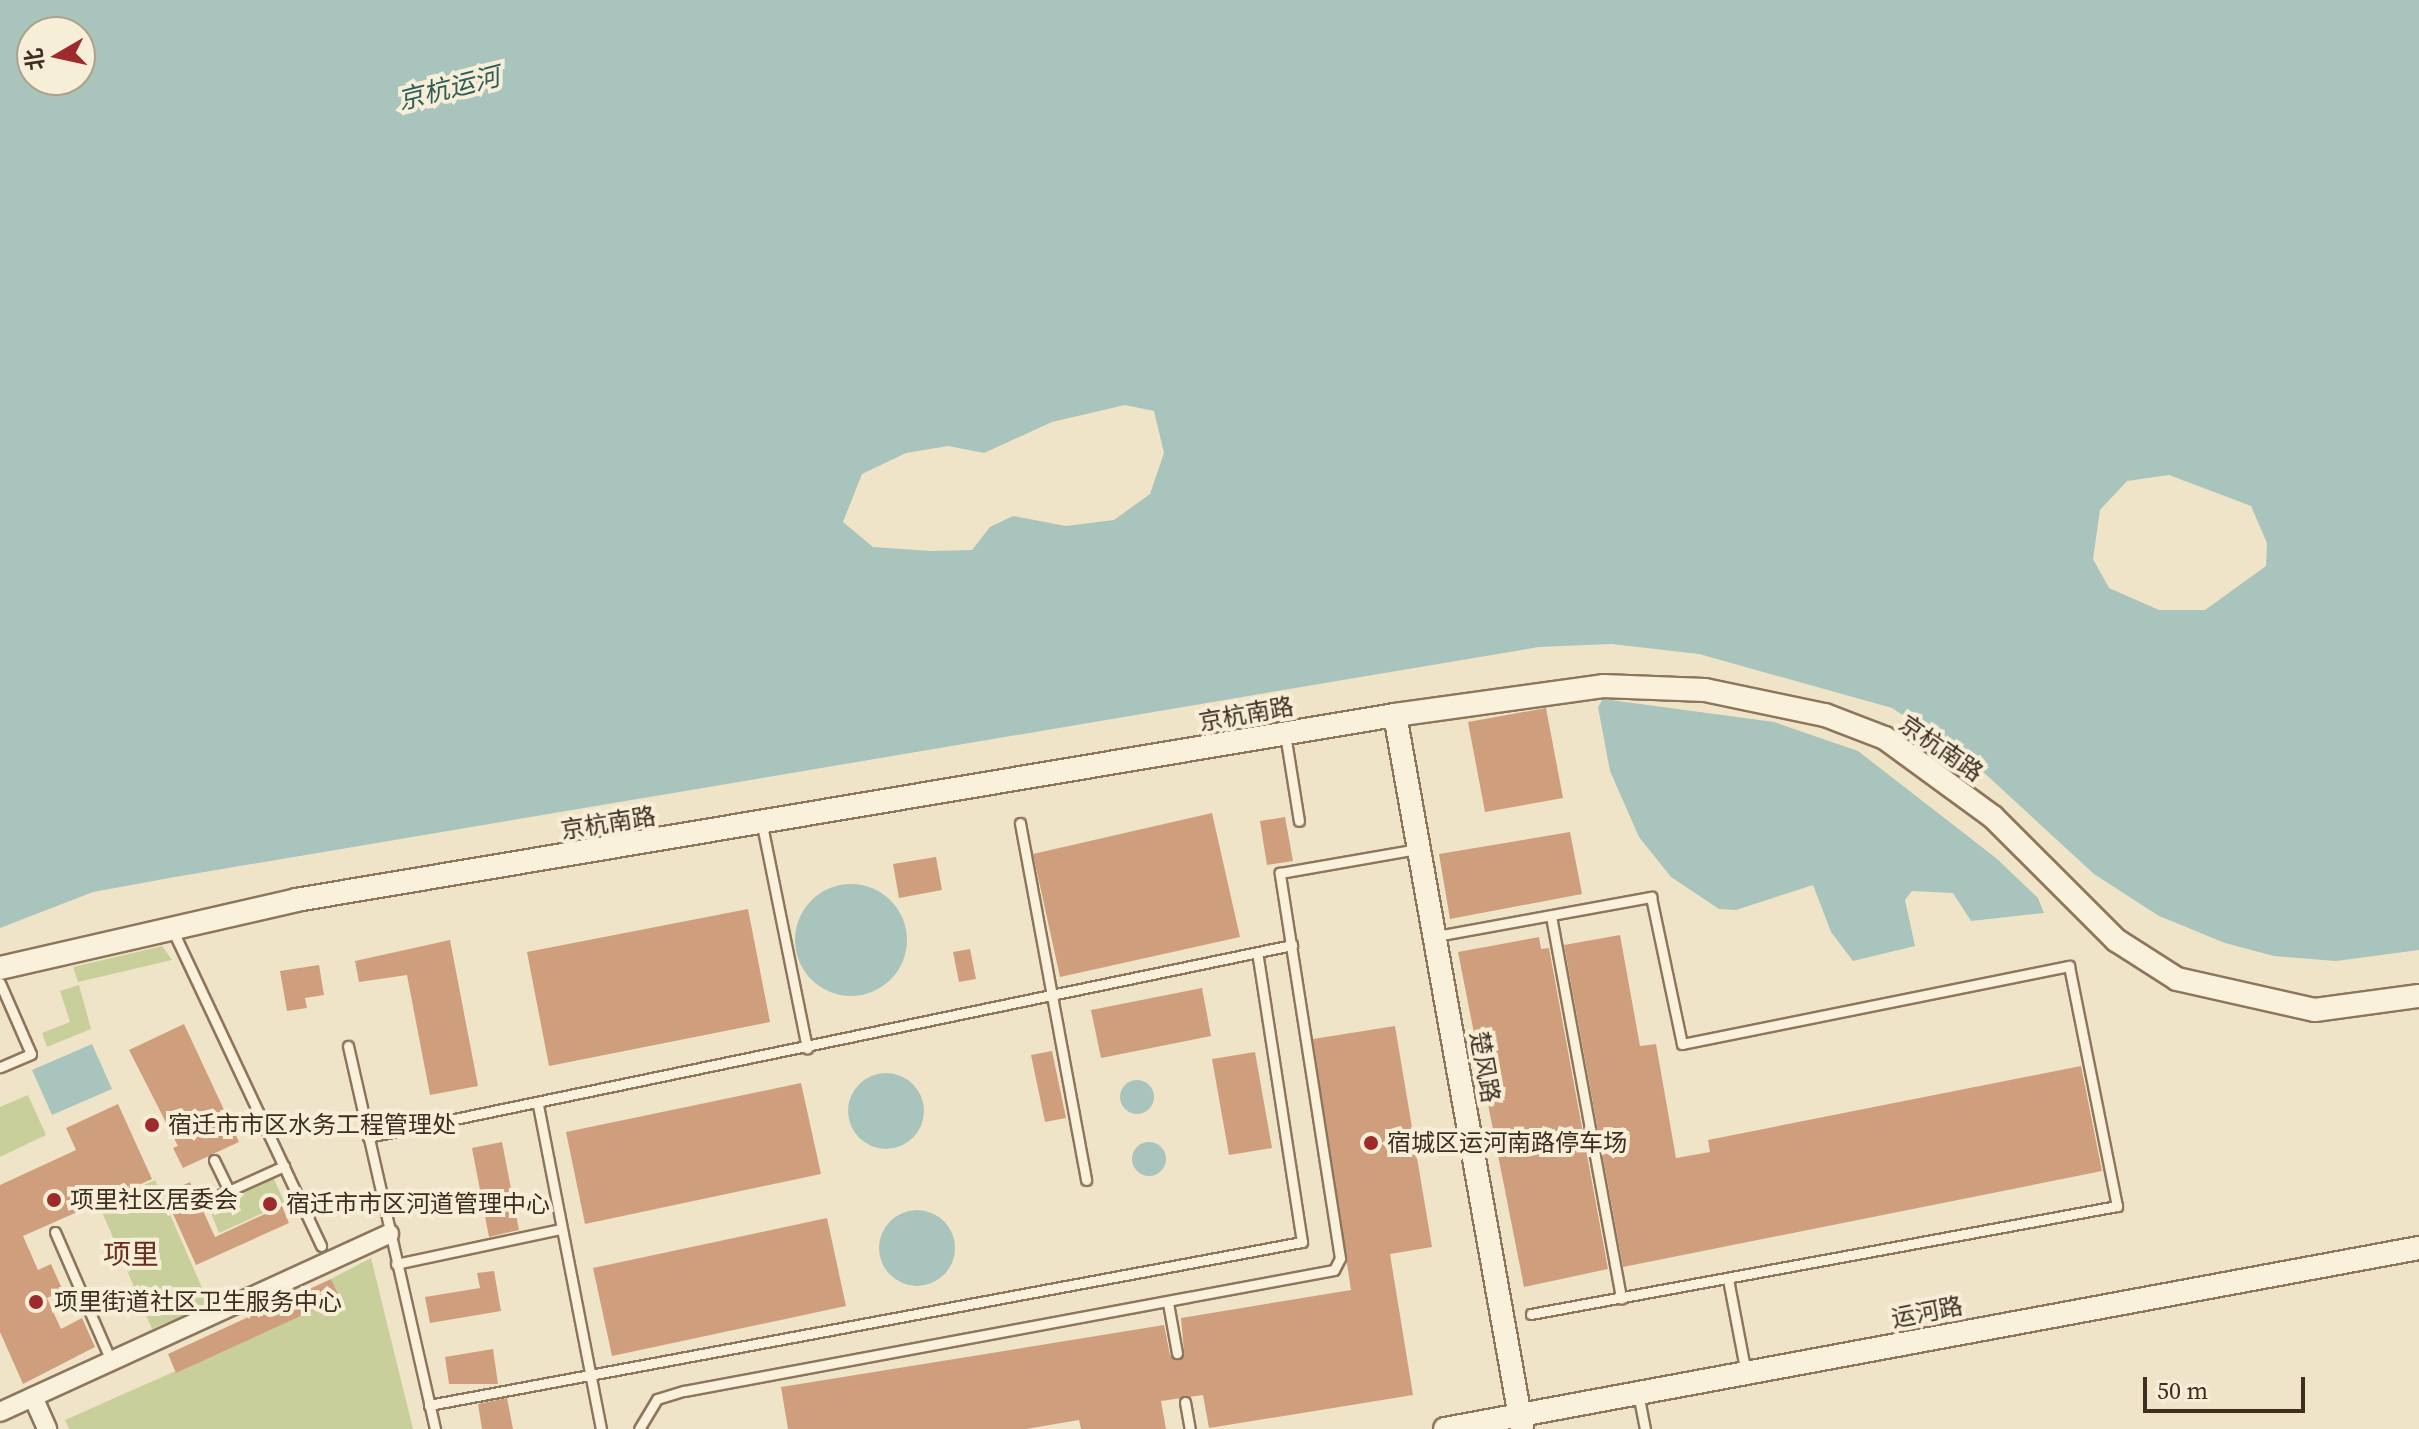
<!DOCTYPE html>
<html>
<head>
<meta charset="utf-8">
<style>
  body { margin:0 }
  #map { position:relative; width:2419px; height:1429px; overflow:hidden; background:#f0e4c8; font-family:"Source Serif 4","Noto Sans SC",serif }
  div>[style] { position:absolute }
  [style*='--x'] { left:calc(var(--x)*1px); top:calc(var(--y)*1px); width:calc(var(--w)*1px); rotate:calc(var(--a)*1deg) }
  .green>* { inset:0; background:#c9cf9b }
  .water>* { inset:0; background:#a9c4bc }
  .round { border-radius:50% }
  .building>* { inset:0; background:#cf9f7d }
  .roads { filter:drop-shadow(2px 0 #8d765c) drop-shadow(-2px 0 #8d765c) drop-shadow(0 2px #8d765c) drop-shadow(0 -2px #8d765c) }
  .service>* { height:9px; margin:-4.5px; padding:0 4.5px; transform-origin:4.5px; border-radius:4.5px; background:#faf1dc }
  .minor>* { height:18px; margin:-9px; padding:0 9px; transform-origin:9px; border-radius:9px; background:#faf1dc }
  .tertiary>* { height:22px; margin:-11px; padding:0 11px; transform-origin:11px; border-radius:11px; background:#faf1dc }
  .dots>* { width:22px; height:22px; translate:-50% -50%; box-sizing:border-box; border:4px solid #f7eed8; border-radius:50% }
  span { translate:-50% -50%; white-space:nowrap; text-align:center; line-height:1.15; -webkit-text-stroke:8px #f7eed8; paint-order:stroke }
  .street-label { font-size:24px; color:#3d2e20 }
  .poi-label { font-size:24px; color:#3d2e20 }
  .left { translate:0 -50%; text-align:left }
  .water-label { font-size:26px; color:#2f5d5a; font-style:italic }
  .quarter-label { font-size:28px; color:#6b2e1e }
  .north { position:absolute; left:16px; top:16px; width:80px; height:80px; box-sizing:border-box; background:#f7eed8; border:2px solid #ada18e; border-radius:50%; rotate:261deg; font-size:22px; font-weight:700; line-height:32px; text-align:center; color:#3d2e20 }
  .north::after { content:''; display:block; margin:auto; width:28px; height:36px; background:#9e2a2b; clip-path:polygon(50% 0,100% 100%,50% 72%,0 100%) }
  .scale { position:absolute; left:2143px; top:1377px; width:162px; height:36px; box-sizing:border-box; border:4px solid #3d2e20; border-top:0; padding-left:10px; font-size:24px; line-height:28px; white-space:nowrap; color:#3d2e20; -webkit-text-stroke:6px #f7eed8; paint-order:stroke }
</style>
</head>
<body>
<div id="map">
  <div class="green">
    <div style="clip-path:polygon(162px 946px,172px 960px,78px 982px,73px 967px)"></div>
    <div style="clip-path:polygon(79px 985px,91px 1029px,47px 1047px,42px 1033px,70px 1022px,60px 991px)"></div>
    <div style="clip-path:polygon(28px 1095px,46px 1135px,0 1157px,0 1107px)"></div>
    <div style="clip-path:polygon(273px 1177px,285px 1203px,219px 1233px,208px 1206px)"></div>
    <div style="clip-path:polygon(155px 1180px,209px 1304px,152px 1329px,99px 1205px)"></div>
    <div style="clip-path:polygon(371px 1258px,413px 1429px,69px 1429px,65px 1420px,340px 1298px,331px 1279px)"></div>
  </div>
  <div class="water">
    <div style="clip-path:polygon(evenodd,0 0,2419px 0,2419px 950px,2336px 961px,2274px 956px,2225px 943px,2159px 916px,2094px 874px,1967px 757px,1892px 708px,1699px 654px,1611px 644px,1539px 647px,175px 877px,93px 892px,0 928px,0 0,32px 32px,80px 32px,80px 80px,32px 80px,32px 32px,0 0,1125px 405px,1154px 411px,1164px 453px,1150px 494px,1114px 520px,1066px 526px,1013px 516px,990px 527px,972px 550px,931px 551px,873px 547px,843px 522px,862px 474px,906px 453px,948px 446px,984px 453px,1052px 422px,1125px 405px,0 0,2169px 475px,2251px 506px,2267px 543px,2266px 566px,2205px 610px,2159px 610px,2109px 588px,2093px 559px,2100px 510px,2127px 481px,2169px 475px)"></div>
    <div style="clip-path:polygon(1603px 699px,1774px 722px,1858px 751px,1996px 858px,2038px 898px,2044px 913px,1971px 921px,1953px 893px,1912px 891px,1905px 900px,1915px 946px,1853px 961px,1831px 932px,1813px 885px,1736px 910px,1719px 909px,1671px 877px,1639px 837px,1610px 771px,1598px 707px)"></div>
    <div class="round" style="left:795px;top:884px;width:112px;height:112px"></div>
    <div style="clip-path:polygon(92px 1044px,112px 1089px,52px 1115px,32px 1070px)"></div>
    <div class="round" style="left:848px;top:1073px;width:76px;height:76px"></div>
    <div class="round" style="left:1120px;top:1080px;width:34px;height:34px"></div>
    <div class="round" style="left:1132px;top:1142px;width:34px;height:34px"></div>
    <div class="round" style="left:879px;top:1210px;width:76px;height:76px"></div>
  </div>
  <div class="building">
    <div style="clip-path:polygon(1546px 708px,1563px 798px,1485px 812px,1468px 722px)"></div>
    <div style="clip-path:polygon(1212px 813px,1240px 937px,1060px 977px,1033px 854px)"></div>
    <div style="clip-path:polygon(1285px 817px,1293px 861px,1267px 865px,1260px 821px)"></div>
    <div style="clip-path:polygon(1570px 832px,1582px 894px,1450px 919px,1439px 854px)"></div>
    <div style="clip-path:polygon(936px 857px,942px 890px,899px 898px,893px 864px)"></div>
    <div style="clip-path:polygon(748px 909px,770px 1022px,549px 1066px,527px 952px)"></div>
    <div style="clip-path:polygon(1620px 935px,1640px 1046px,1656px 1044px,1676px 1158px,1710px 1152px,1708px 1140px,2081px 1066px,2102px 1171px,1623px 1267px,1564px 945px)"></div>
    <div style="clip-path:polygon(1539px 937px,1541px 949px,1549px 948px,1608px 1269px,1524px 1287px,1458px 952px)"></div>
    <div style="clip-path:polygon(450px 940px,478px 1086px,430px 1095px,407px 975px,359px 982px,355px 961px)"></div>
    <div style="clip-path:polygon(970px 949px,976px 979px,959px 982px,953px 952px)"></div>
    <div style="clip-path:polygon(319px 965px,324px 995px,305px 998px,307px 1008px,287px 1011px,280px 971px)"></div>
    <div style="clip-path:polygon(1202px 988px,1211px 1036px,1101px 1058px,1091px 1010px)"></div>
    <div style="clip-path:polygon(184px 1024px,239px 1142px,183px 1168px,173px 1148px,178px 1146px,129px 1050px)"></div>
    <div style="clip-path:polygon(1395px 1026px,1432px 1247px,1390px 1254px,1413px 1395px,1209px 1428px,1203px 1395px,1161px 1401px,1166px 1429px,1081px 1429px,1079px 1420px,1026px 1429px,788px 1429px,781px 1387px,1164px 1325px,1170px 1355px,1178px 1360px,1184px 1352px,1181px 1318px,1351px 1290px,1313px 1039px)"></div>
    <div style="clip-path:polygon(1052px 1051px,1066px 1118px,1045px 1122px,1031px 1055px)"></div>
    <div style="clip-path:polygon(1255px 1052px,1272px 1148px,1229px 1155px,1212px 1059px)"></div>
    <div style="clip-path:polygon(801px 1083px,821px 1174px,585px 1224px,566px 1132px)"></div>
    <div style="clip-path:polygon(118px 1104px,152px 1179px,23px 1236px,38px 1270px,51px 1264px,63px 1291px,47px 1298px,61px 1329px,82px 1318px,95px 1347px,23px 1384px,0 1332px,0 1185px,76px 1150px,66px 1128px)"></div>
    <div style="clip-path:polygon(502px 1142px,519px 1230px,489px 1237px,472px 1148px)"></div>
    <div style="clip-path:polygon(190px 1182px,215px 1237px,282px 1206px,289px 1223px,196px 1265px,164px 1194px)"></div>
    <div style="clip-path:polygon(827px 1218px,846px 1306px,612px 1356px,593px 1268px)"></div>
    <div style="clip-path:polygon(494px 1271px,501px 1311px,430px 1323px,425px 1297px,480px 1288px,477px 1273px)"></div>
    <div style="clip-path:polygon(331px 1279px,340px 1298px,176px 1373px,168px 1354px)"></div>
    <div style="clip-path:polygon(493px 1349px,498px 1384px,449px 1384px,445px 1357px)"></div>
    <div style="clip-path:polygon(507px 1398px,513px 1429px,482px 1429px,478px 1404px)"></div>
  </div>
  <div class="roads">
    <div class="service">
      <div style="--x:1285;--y:734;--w:88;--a:80.9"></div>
      <div style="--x:1020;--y:823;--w:363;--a:79.5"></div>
      <div style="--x:762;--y:825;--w:228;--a:78.6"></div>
      <div style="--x:1551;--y:916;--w:389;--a:79.6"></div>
      <div style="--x:173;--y:931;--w:348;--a:64.8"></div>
      <div style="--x:1436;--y:936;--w:219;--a:-10.3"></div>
      <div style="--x:1651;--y:897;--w:150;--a:78.1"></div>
      <div style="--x:1682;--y:1044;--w:395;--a:-11.4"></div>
      <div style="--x:2069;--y:966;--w:245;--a:78.7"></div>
      <div style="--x:2117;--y:1206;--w:596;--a:169.56"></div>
      <div style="--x:0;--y:983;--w:77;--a:66.4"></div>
      <div style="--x:31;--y:1054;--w:34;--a:157"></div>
      <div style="--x:348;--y:1046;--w:393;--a:77.2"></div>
      <div style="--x:538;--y:1105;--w:330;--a:79"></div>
      <div style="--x:368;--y:1137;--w:944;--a:-11.74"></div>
      <div style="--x:214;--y:1160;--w:34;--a:64"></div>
      <div style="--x:204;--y:1202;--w:88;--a:-24.2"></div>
      <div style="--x:55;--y:1232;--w:141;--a:66.5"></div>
      <div style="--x:396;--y:1264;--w:169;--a:-12"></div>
      <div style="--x:1728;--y:1279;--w:96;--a:79.2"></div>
      <div style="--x:1168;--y:1303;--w:51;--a:79.8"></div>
      <div style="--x:1638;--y:1393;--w:37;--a:79"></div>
      <div style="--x:1185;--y:1402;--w:27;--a:80"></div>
      <div style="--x:429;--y:1405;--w:888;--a:-10.58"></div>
      <div style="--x:1302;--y:1242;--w:293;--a:-98.8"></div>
      <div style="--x:639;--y:1429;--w:35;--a:-59"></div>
      <div style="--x:657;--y:1399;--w:28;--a:-17"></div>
      <div style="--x:684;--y:1391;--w:661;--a:-10.55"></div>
      <div style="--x:1334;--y:1270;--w:13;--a:-63"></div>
      <div style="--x:1340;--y:1258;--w:390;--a:-98.9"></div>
      <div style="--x:1280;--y:873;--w:140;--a:-9.9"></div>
    </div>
    <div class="minor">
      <div style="--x:33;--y:1397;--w:35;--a:66"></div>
      <div style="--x:0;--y:1412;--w:428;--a:-24.6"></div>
    </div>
    <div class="tertiary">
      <div style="--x:1395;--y:715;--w:724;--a:79.9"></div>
      <div style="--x:0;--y:968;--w:304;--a:-12.9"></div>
      <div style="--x:296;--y:900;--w:1114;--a:-9.56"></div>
      <div style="--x:1395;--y:715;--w:210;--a:-7.9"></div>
      <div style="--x:1603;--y:686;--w:102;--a:2.2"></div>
      <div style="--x:1705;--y:690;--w:123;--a:11.8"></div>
      <div style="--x:1825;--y:715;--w:64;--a:21"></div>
      <div style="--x:1885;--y:738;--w:134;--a:36.2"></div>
      <div style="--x:1993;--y:817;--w:174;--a:45"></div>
      <div style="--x:2116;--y:940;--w:72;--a:32.6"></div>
      <div style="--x:2177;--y:979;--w:141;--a:12.7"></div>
      <div style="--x:2315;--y:1010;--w:105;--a:-7.7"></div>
      <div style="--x:1445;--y:1429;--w:991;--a:-10.53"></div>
    </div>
  </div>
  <div class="dots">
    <div style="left:152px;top:1125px;background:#9e2a2b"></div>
    <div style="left:1371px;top:1143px;background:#9e2a2b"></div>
    <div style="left:54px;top:1200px;background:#9e2a2b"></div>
    <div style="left:270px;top:1204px;background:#9e2a2b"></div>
    <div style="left:36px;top:1302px;background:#9e2a2b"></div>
  </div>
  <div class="street-label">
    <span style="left:1246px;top:714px;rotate:-10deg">京杭南路</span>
    <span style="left:1941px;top:748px;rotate:35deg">京杭南路</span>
    <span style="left:608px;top:823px;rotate:-9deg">京杭南路</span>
    <span style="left:1485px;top:1067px;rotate:80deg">楚风路</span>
    <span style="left:1927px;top:1312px;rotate:-11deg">运河路</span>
  </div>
  <div class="poi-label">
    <span class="left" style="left:168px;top:1125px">宿迁市市区水务工程管理处</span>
    <span class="left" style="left:1387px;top:1143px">宿城区运河南路停车场</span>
    <span class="left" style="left:70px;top:1200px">项里社区居委会</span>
    <span class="left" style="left:286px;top:1204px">宿迁市市区河道管理中心</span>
    <span class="left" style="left:54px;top:1302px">项里街道社区卫生服务中心</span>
  </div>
  <div class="water-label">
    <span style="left:449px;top:89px;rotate:-14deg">京杭运河</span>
  </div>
  <div class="quarter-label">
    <span style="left:131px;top:1254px">项里</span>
  </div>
  <div class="north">北</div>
  <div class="scale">50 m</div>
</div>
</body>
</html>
